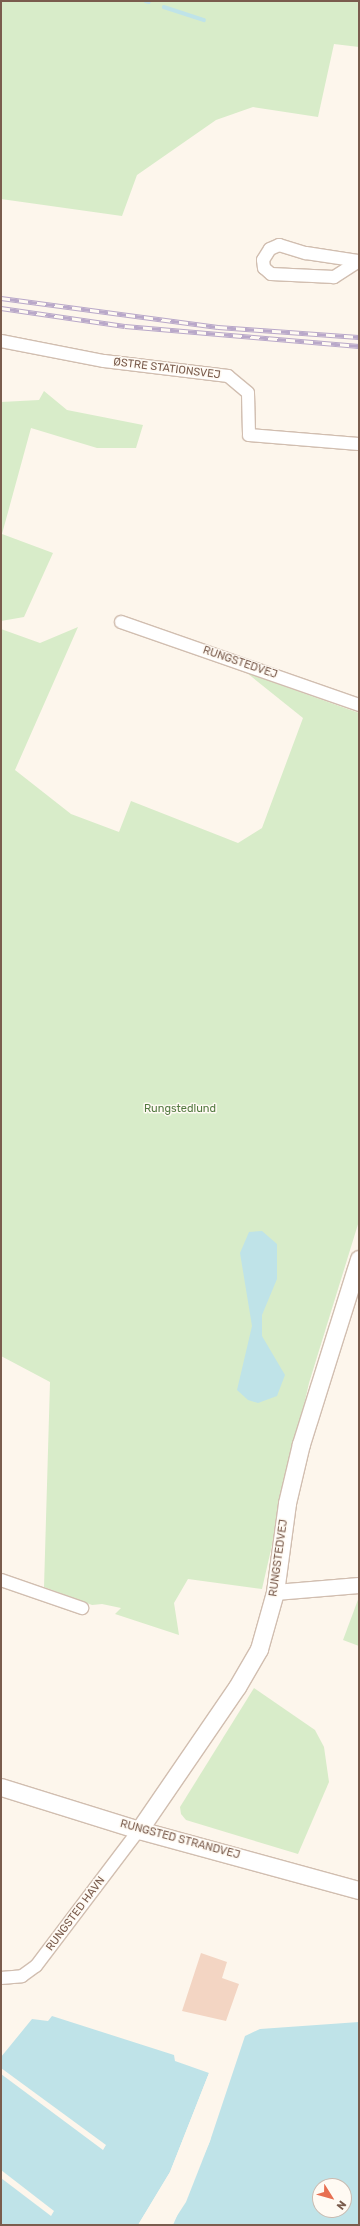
<!DOCTYPE html>
<html>
<head>
<meta charset="utf-8">
<style>
  body { margin:0 }
  #map { position:relative; width:360px; height:2226px; overflow:hidden; background:#fdf6ec; font-family:Rubik,sans-serif }
  div>[style] { position:absolute }
  [style*='--x'] { left:calc(var(--x)*1px); top:calc(var(--y)*1px); width:calc(var(--w)*1px); rotate:calc(var(--a)*1deg) }
  .green>* { inset:0; background:#d8ecc9 }
  .water>* { inset:0; background:#bfe3e8 }
  .pier>* { inset:0; background:#fdf6ec }
  .stream>* { height:3.5px; margin:-1.75px; padding:0 1.75px; transform-origin:1.75px; border-radius:1.75px; background:#bfe3e8 }
  .building>* { inset:0; background:#f3d5c3 }
  .roads { filter:drop-shadow(1px 0 #d1beb0) drop-shadow(-1px 0 #d1beb0) drop-shadow(0 1px #d1beb0) drop-shadow(0 -1px #d1beb0) }
  .minor>* { height:12px; margin:-6px; padding:0 6px; transform-origin:6px; border-radius:6px; background:#fff }
  .tertiary>* { height:15px; margin:-7.5px; padding:0 7.5px; transform-origin:7.5px; border-radius:7.5px; background:#fff }
  .secondary>* { height:17px; margin:-8.5px; padding:0 8.5px; transform-origin:8.5px; border-radius:8.5px; background:#fff }
  .rail>* { height:4.5px; margin-top:-2.25px; transform-origin:0; background:repeating-linear-gradient(90deg,#fffaf3 0 9px,#b9a8c9 0 18px); box-sizing:border-box; border-block:1px solid #b9a8c9 }
  span { translate:-50% -50%; white-space:nowrap; text-align:center; line-height:1.15; -webkit-text-stroke:3px #fffaf3; paint-order:stroke }
  .street-label { font-size:11px; color:#7a5c4d }
  .park-label { font-size:11px; color:#537a41 }
  .frame { position:absolute; inset:0; border:2px solid #7a5c4d; pointer-events:none }
  .north { position:absolute; left:312px; top:2178px; width:40px; height:40px; box-sizing:border-box; background:#fffaf3; border:1px solid #cabbb1; border-radius:50%; rotate:127deg; font-size:11px; font-weight:700; line-height:16px; text-align:center; color:#7a5c4d }
  .north::after { content:''; display:block; margin:auto; width:14px; height:18px; background:#e76f51; clip-path:polygon(50% 0,100% 100%,50% 72%,0 100%) }
</style>
</head>
<body>
<div id="map">
  <div class="green">
    <div style="clip-path:polygon(1px 1px,359px 1px,359px 47px,334px 44px,318px 117px,253px 107px,216px 120px,137px 175px,122px 216px,1px 199px)"></div>
    <div style="clip-path:polygon(44px 391px,67px 410px,143px 425px,136px 448px,97px 448px,31px 428px,2px 534px,53px 553px,24px 617px,1px 621px,1px 402px,39px 400px)"></div>
    <div style="clip-path:polygon(78px 627px,15px 770px,71px 814px,119px 832px,131px 801px,238px 843px,262px 828px,303px 718px,247px 673px,359px 713px,359px 1221px,309px 1383px,262px 1589px,188px 1579px,174px 1603px,179px 1635px,115px 1614px,121px 1608px,102px 1604px,92px 1605px,44px 1587px,50px 1382px,1px 1356px,1px 629px,40px 643px)"></div>
    <div style="clip-path:polygon(359px 1597px,359px 1646px,343px 1640px)"></div>
    <div style="clip-path:polygon(254px 1688px,315px 1730px,324px 1747px,329px 1782px,298px 1854px,186px 1820px,181px 1814px,180px 1807px)"></div>
  </div>
  <div class="water">
    <div style="clip-path:polygon(262px 1231px,277px 1244px,277px 1279px,262px 1315px,262px 1336px,285px 1375px,277px 1396px,258px 1403px,248px 1400px,237px 1390px,252px 1326px,240px 1253px,249px 1232px)"></div>
    <div style="clip-path:polygon(52px 2016px,174px 2055px,175px 2061px,209px 2073px,170px 2172px,138px 2225px,1px 2225px,1px 2057px,32px 2019px,48px 2021px)"></div>
    <div style="clip-path:polygon(evenodd,359px 2022px,359px 2225px,173px 2225px,210px 2141px,245px 2036px,260px 2029px,359px 2022px,320px 2186px,344px 2186px,344px 2210px,320px 2210px,320px 2186px)"></div>
  </div>
  <div class="pier">
    <div style="clip-path:polygon(1px 2068px,106px 2145px,103px 2150px,1px 2074px)"></div>
    <div style="clip-path:polygon(209px 2073px,210px 2074px,172px 2173px,143px 2221px,138px 2225px,170px 2172px)"></div>
    <div style="clip-path:polygon(213px 2126px,210px 2141px,186px 2202px,171px 2225px)"></div>
    <div style="clip-path:polygon(1px 2170px,54px 2211px,51px 2216px,1px 2178px)"></div>
  </div>
  <div class="stream">
    <div style="--x:146;--y:1;--w:3;--a:18"></div>
    <div style="--x:164;--y:7;--w:42;--a:18"></div>
  </div>
  <div class="building">
    <div style="clip-path:polygon(201px 1953px,227px 1962px,222px 1978px,239px 1984px,226px 2021px,182px 2011px)"></div>
  </div>
  <div class="roads">
    <div class="minor">
      <div style="--x:279;--y:245;--w:28;--a:17"></div>
      <div style="--x:306;--y:253;--w:54;--a:8.6"></div>
      <div style="--x:359;--y:261;--w:30;--a:147"></div>
      <div style="--x:334;--y:277;--w:63;--a:-177.3"></div>
      <div style="--x:271;--y:274;--w:9;--a:-139"></div>
      <div style="--x:264;--y:268;--w:8;--a:-97"></div>
      <div style="--x:263;--y:260;--w:13;--a:-58"></div>
      <div style="--x:270;--y:249;--w:10;--a:-24"></div>
      <div style="--x:1;--y:341;--w:105;--a:11"></div>
      <div style="--x:104;--y:361;--w:125;--a:6.9"></div>
      <div style="--x:228;--y:376;--w:26;--a:40"></div>
      <div style="--x:248;--y:393;--w:42;--a:88.6"></div>
      <div style="--x:249;--y:435;--w:110;--a:4.7"></div>
      <div style="--x:121;--y:622;--w:252;--a:19.2"></div>
      <div style="--x:1;--y:1580;--w:86;--a:19.1"></div>
      <div style="--x:1;--y:1978;--w:21;--a:-5"></div>
      <div style="--x:22;--y:1976;--w:17;--a:-36"></div>
      <div style="--x:36;--y:1966;--w:171;--a:-52.9"></div>
    </div>
    <div class="tertiary">
      <div style="--x:275;--y:1592;--w:84;--a:-4.8"></div>
    </div>
    <div class="secondary">
      <div style="--x:1;--y:1787;--w:145;--a:17.3"></div>
      <div style="--x:139;--y:1830;--w:228;--a:15.3"></div>
      <div style="--x:139;--y:1830;--w:173;--a:-55.6"></div>
      <div style="--x:237;--y:1687;--w:44;--a:-59.9"></div>
      <div style="--x:259;--y:1649;--w:59;--a:-74.3"></div>
      <div style="--x:275;--y:1592;--w:90;--a:-82.3"></div>
      <div style="--x:287;--y:1503;--w:61;--a:-76.7"></div>
      <div style="--x:301;--y:1444;--w:194;--a:-72.6"></div>
    </div>
  </div>
  <div class="rail">
    <div style="--x:1;--y:298;--w:219;--a:7.6"></div>
    <div style="--x:218;--y:327;--w:141;--a:4.1"></div>
    <div style="--x:1;--y:308;--w:125;--a:8.3"></div>
    <div style="--x:125;--y:326;--w:235;--a:4.9"></div>
  </div>
  <div class="street-label">
    <span style="left:167px;top:369px;rotate:7deg">ØSTRE STATIONSVEJ</span>
    <span style="left:240px;top:663px;rotate:19deg">RUNGSTEDVEJ</span>
    <span style="left:279px;top:1558px;rotate:-82deg">RUNGSTEDVEJ</span>
    <span style="left:180px;top:1840px;rotate:15deg">RUNGSTED STRANDVEJ</span>
    <span style="left:76px;top:1914px;rotate:-53deg">RUNGSTED HAVN</span>
  </div>
  <div class="park-label">
    <span style="left:180px;top:1109px">Rungstedlund</span>
  </div>
  <div class="frame"></div>
  <div class="north">N</div>
</div>
</body>
</html>
